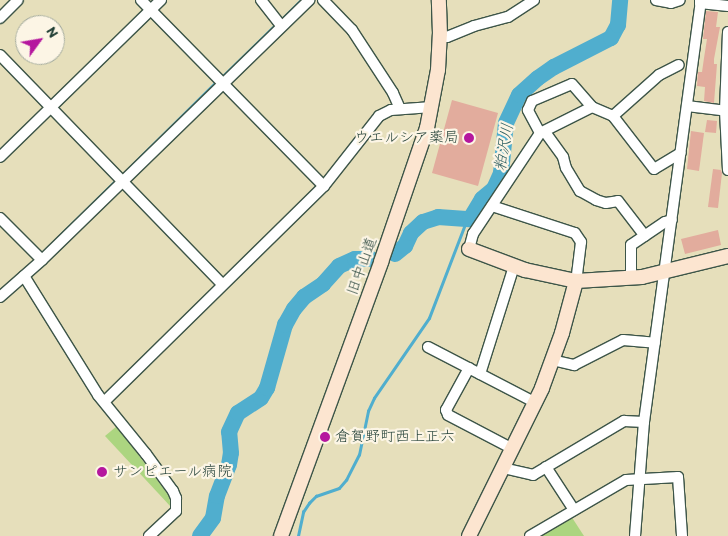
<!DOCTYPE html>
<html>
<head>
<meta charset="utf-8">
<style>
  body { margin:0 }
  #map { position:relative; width:728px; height:536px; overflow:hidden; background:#e6dfbb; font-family:Itim,"Klee One",sans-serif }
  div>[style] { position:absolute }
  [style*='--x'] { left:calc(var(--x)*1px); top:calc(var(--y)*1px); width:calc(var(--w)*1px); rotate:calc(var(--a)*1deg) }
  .green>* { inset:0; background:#acd580 }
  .stream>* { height:2.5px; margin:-1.25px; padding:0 1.25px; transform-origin:1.25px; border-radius:1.25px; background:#50aece }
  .river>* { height:16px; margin:-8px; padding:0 8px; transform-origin:8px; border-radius:8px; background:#50aece }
  .building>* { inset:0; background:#e2ac9d }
  .roads { filter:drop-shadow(1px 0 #3d5548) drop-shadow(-1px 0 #3d5548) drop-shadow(0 1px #3d5548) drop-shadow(0 -1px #3d5548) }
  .street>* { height:10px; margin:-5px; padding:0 5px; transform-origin:5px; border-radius:5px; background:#fff }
  .secondary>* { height:14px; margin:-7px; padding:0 7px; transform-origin:7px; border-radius:7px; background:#fce5d0 }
  .dots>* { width:14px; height:14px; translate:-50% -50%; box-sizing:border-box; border:2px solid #fcf5e5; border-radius:50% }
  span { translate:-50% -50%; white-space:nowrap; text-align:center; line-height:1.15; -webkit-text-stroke:4.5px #fcf5e5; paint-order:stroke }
  .poi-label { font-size:15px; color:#1f3d34 }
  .right { translate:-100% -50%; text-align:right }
  .left { translate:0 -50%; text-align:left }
  .street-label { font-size:15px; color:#1f3d34 }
  .water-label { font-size:16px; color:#2e5f62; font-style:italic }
  .north { position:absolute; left:15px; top:15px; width:50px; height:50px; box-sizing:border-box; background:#fcf5e5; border:1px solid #a4ab9e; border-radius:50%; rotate:58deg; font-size:14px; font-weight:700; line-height:20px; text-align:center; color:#1f3d34 }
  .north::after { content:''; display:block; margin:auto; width:18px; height:22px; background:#b5179e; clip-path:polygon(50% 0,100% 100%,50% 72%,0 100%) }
</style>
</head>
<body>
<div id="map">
  <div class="green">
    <div style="clip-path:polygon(117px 426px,169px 496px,171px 507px,105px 436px)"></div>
    <div style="clip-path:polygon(571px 516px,584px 536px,537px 536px)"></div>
  </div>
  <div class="stream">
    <div style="--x:282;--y:19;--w:27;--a:-45"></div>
    <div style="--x:223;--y:76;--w:73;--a:-44.4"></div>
    <div style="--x:123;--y:174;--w:129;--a:-44.7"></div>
    <div style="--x:42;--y:253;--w:103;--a:-44.6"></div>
    <div style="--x:298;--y:536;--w:25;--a:-78"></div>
    <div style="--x:303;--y:512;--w:11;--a:-56"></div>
    <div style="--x:309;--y:503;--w:10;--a:-45"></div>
    <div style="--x:316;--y:496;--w:24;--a:-19"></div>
    <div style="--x:339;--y:488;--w:11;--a:-49"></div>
    <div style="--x:346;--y:480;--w:28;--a:-63"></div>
    <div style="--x:359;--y:455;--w:45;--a:-78.4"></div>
    <div style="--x:368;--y:411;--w:14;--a:-65"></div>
    <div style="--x:374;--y:398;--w:97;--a:-55.5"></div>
    <div style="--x:429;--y:318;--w:106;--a:-69"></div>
  </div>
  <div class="river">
    <div style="--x:395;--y:254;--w:13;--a:-39"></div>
    <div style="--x:405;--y:246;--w:14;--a:-65"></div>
    <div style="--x:411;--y:233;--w:16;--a:-43"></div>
    <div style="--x:423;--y:222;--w:16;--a:-18"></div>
    <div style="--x:438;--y:217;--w:32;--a:4"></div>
    <div style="--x:470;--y:219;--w:23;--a:-59"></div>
    <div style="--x:482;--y:199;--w:16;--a:-40"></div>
    <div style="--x:494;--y:189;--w:17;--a:-66"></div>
    <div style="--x:501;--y:173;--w:50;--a:-84.3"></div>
    <div style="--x:506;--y:123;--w:31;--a:-65"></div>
    <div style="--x:519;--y:95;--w:25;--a:-42"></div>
    <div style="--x:538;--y:78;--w:19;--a:-35"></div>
    <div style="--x:554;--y:67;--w:64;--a:-27"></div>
    <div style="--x:611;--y:38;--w:15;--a:-62"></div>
    <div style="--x:618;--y:25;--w:25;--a:-85"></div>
    <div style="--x:200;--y:536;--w:22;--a:-54"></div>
    <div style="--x:213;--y:518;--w:22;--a:-80"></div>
    <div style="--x:217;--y:496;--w:33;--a:-69"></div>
    <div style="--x:229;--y:465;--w:12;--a:-81"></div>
    <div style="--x:231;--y:453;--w:21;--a:-95"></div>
    <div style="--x:229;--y:432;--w:21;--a:-65"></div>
    <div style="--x:238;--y:413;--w:27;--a:-33"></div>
    <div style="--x:261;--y:398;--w:12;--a:-59"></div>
    <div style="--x:267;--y:388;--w:66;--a:-74.1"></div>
    <div style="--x:285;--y:325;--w:18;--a:-61"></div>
    <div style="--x:294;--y:309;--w:16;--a:-50"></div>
    <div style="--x:304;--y:297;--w:23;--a:-34"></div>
    <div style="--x:323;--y:284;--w:24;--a:-48"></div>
    <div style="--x:339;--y:266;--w:17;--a:-24"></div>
    <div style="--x:355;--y:259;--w:16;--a:0"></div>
  </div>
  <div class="building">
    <div style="clip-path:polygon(706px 11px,718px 12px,716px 27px,720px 27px,714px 59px,714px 64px,717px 64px,714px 103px,704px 101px,705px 87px,697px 86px,698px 72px,702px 72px,704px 58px,707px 39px,703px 39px)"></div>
    <div style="clip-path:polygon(452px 100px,498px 113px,478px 186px,432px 173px)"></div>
    <div style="clip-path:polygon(707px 120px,717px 121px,716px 133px,705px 132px)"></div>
    <div style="clip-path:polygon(691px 131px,704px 133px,699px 171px,687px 169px)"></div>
    <div style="clip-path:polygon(713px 169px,721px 170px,722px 173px,718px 208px,708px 207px)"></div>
    <div style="clip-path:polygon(718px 230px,721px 245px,685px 254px,681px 239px)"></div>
  </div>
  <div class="roads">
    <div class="street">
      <div style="--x:141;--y:0;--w:261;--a:45.5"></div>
      <div style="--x:261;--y:0;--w:33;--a:52"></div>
      <div style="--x:323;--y:0;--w:42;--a:46"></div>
      <div style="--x:352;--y:30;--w:75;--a:56.9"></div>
      <div style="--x:393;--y:93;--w:17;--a:66"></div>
      <div style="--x:656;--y:0;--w:15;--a:11"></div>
      <div style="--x:671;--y:3;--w:9;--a:-18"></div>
      <div style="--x:700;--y:0;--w:3;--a:90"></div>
      <div style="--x:700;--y:3;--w:28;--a:6"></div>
      <div style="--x:0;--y:18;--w:25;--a:-45"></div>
      <div style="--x:728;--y:32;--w:79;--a:92.2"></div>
      <div style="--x:725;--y:111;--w:59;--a:87.1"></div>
      <div style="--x:440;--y:37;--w:7;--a:0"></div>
      <div style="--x:447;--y:37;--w:29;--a:-22"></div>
      <div style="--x:474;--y:26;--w:35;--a:-15"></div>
      <div style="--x:508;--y:17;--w:31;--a:-33"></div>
      <div style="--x:0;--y:55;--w:319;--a:45.9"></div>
      <div style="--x:687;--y:106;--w:38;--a:7"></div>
      <div style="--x:592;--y:107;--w:58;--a:153.4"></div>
      <div style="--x:540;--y:133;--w:26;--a:-118"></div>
      <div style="--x:528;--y:110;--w:10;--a:-66"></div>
      <div style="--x:532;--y:101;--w:43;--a:-23"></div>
      <div style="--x:572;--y:84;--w:30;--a:49"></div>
      <div style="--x:592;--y:107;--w:23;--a:23"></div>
      <div style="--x:613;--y:116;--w:67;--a:52.3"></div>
      <div style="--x:654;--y:169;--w:31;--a:-31"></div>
      <div style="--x:613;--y:116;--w:62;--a:-41.7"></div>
      <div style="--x:659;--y:75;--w:22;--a:-27"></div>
      <div style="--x:545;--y:132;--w:31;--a:54"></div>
      <div style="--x:563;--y:157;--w:11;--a:75"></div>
      <div style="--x:566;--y:168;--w:27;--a:59"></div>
      <div style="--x:580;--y:191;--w:18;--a:29"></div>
      <div style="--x:596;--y:200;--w:10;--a:17"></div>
      <div style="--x:606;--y:203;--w:12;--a:-9"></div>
      <div style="--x:618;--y:201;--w:44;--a:52.4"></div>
      <div style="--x:0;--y:157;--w:225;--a:-44.3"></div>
      <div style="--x:492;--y:206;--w:87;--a:18"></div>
      <div style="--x:575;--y:233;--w:11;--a:56"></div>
      <div style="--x:581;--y:242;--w:39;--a:97"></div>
      <div style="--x:0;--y:218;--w:59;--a:45"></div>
      <div style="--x:469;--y:249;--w:16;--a:-75"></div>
      <div style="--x:473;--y:234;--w:121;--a:-56.4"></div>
      <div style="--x:24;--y:276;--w:140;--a:58.1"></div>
      <div style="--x:98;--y:395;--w:76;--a:50.9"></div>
      <div style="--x:146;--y:454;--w:46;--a:53.9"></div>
      <div style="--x:173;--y:491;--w:8;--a:67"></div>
      <div style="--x:176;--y:498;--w:13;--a:90"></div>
      <div style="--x:176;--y:511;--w:37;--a:137"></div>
      <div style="--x:631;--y:278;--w:33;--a:-90"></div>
      <div style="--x:631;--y:245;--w:41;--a:-34.1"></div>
      <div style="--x:665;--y:222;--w:7;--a:-16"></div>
      <div style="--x:0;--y:297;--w:56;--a:-41.4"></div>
      <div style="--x:42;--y:260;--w:373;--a:-44.2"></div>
      <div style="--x:428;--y:347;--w:122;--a:27.4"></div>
      <div style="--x:552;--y:360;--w:23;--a:13"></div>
      <div style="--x:574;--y:365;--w:55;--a:-27"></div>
      <div style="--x:623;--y:340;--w:32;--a:5"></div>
      <div style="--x:469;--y:368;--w:48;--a:118.7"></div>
      <div style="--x:446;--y:410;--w:5;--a:68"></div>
      <div style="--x:448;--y:415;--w:73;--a:27.6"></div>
      <div style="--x:480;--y:374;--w:113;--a:-72.5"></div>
      <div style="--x:105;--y:401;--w:307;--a:-44.5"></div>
      <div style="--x:324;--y:186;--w:89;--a:-51.8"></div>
      <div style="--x:379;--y:116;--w:13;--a:-27"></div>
      <div style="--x:391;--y:110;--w:41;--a:-4.2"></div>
      <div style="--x:546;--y:467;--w:51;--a:56.9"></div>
      <div style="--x:503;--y:468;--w:31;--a:13"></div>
      <div style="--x:533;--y:475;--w:106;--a:-30.7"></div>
      <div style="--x:624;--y:421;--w:20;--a:3"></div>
      <div style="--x:530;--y:536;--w:111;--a:-30.3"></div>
      <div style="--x:626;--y:480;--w:52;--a:-3.3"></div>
      <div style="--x:678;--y:477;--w:59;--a:86.1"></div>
      <div style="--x:635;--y:536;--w:114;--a:-85.5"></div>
      <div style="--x:644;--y:422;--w:426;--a:-82.3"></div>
    </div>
    <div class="secondary">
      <div style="--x:469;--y:249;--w:60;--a:20.6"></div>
      <div style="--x:525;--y:270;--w:52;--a:12.2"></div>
      <div style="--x:576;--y:281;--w:66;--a:-3.5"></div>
      <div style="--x:642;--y:277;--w:89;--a:-13.7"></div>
      <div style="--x:281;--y:536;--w:292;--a:-69.9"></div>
      <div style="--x:381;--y:262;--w:142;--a:-71.1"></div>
      <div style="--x:427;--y:128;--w:59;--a:-79.3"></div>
      <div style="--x:438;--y:70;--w:36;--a:-87"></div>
      <div style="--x:440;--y:34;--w:34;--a:-92"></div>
      <div style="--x:469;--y:536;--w:165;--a:-63.7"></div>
      <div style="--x:542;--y:388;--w:59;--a:-70"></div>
      <div style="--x:562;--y:333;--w:54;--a:-74.9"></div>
    </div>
  </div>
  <div class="dots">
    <div style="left:469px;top:138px;background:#b5179e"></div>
    <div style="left:325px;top:437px;background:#b5179e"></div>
    <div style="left:102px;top:472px;background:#b5179e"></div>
  </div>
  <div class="poi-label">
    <span class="right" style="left:459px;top:138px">ウエルシア薬局</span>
    <span class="left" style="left:335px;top:437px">倉賀野町西上正六</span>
    <span class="left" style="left:113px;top:472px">サンピエール病院</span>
  </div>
  <div class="street-label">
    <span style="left:362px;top:266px;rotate:-70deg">旧中山道</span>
  </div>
  <div class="water-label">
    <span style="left:504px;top:147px;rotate:-80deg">粕沢川</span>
  </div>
  <div class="north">N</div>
</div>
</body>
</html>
